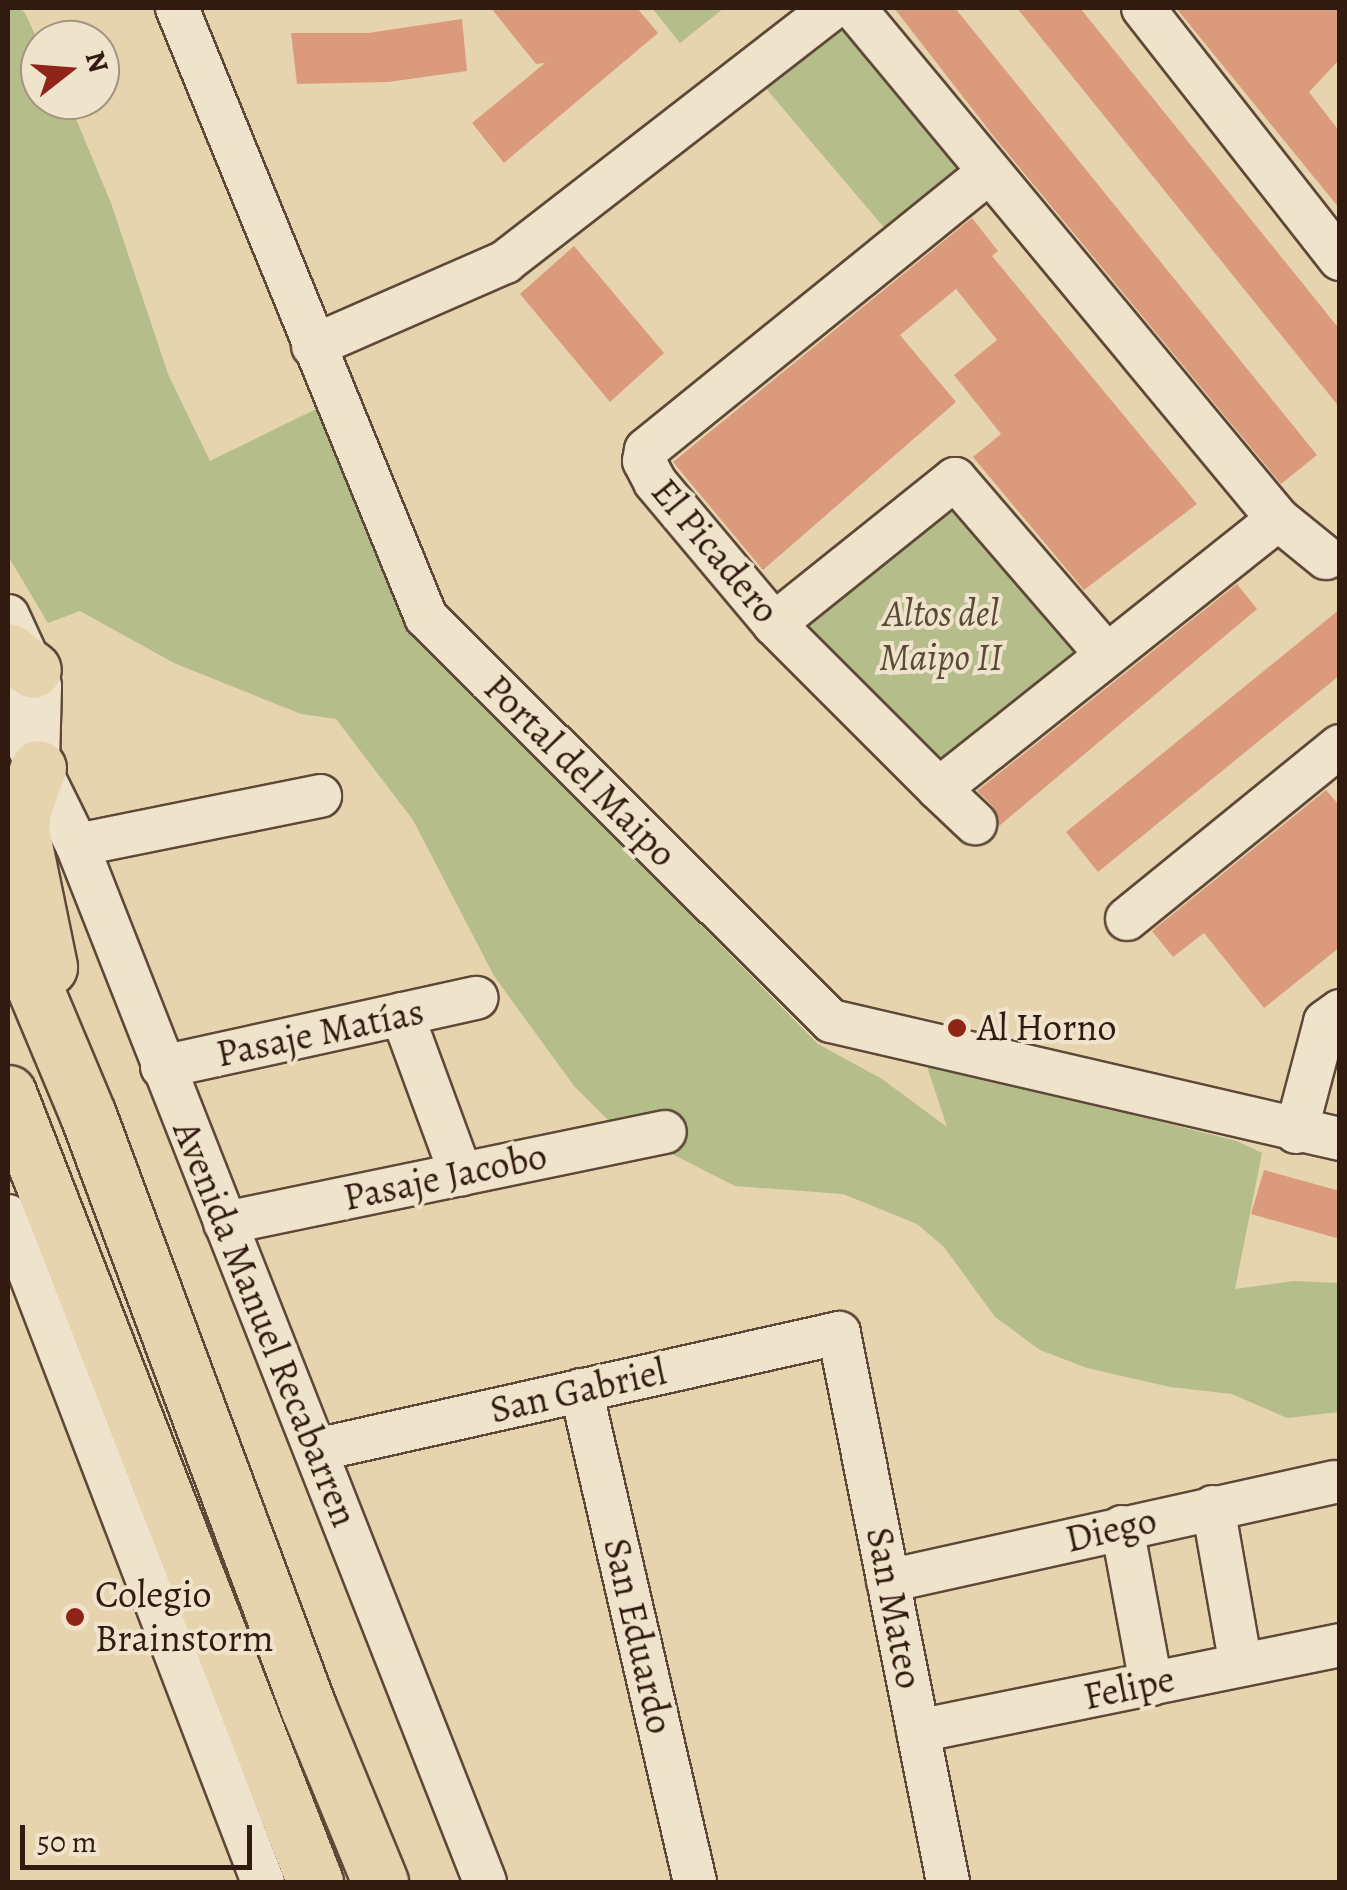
<!DOCTYPE html>
<html>
<head>
<meta charset="utf-8">
<style>
  body { margin:0 }
  #map { position:relative; width:1347px; height:1890px; overflow:hidden; background:#e6d4af; font-family:Alegreya,serif }
  div>[style] { position:absolute }
  [style*='--x'] { left:calc(var(--x)*1px); top:calc(var(--y)*1px); width:calc(var(--w)*1px); rotate:calc(var(--a)*1deg) }
  .green>* { inset:0; background:#b5bd8b }
  .building>* { inset:0; background:#dc9a7c }
  .roads { filter:drop-shadow(2px 0 #5e4837) drop-shadow(-2px 0 #5e4837) drop-shadow(0 2px #5e4837) drop-shadow(0 -2px #5e4837) }
  .minor>* { height:42px; margin:-21px; padding:0 21px; transform-origin:21px; border-radius:21px; background:#efe3cb }
  .major>* { height:55px; margin:-27.5px; padding:0 27.5px; transform-origin:27.5px; border-radius:27.5px; background:#e6d4af }
  .dots>* { width:28px; height:28px; translate:-50% -50%; box-sizing:border-box; border:5px solid #efe3cb; border-radius:50% }
  span { translate:-50% -50%; white-space:nowrap; text-align:center; line-height:1.15; -webkit-text-stroke:8px #efe3cb; paint-order:stroke }
  .street-label { font-size:38px; color:#311a0f }
  .park-label { font-size:38px; color:#594b34; font-style:italic }
  .poi-label { font-size:38px; color:#311a0f }
  .left { translate:0 -50%; text-align:left }
  .frame { position:absolute; inset:0; border:10px solid #311a0f; pointer-events:none }
  .north { position:absolute; left:20px; top:20px; width:100px; height:100px; box-sizing:border-box; background:#efe3cb; border:2px solid #a39380; border-radius:50%; rotate:73deg; font-size:28px; font-weight:700; line-height:40px; text-align:center; color:#311a0f }
  .north::after { content:''; display:block; margin:auto; width:35px; height:45px; background:#8f2418; clip-path:polygon(50% 0,100% 100%,50% 72%,0 100%) }
  .scale { position:absolute; left:20px; top:1825px; width:232px; height:45px; box-sizing:border-box; border:5px solid #311a0f; border-top:0; padding-left:12px; font-size:30px; line-height:35px; white-space:nowrap; color:#311a0f; -webkit-text-stroke:8px #efe3cb; paint-order:stroke }
</style>
</head>
<body>
<div id="map">
  <div class="green">
    <div style="clip-path:polygon(8px 8px,20px 8px,25px 13px,40px 45px,40px 100px,67px 100px,76px 119px,111px 203px,168px 374px,210px 461px,316px 409px,411px 630px,818px 1044px,882px 1079px,947px 1127px,926px 1063px,1237px 1141px,1262px 1153px,1235px 1289px,1294px 1281px,1339px 1283px,1339px 1412px,1287px 1418px,1232px 1394px,1170px 1387px,1087px 1368px,1040px 1350px,995px 1317px,944px 1247px,917px 1224px,843px 1194px,735px 1186px,611px 1123px,574px 1086px,494px 976px,413px 820px,336px 719px,301px 714px,174px 663px,80px 611px,48px 623px,8px 556px)"></div>
    <div style="clip-path:polygon(652px 8px,724px 8px,680px 43px)"></div>
    <div style="clip-path:polygon(843px 10px,975px 172px,892px 237px,758px 79px)"></div>
    <div style="clip-path:polygon(953px 498px,1085px 652px,940px 771px,795px 625px)"></div>
  </div>
  <div class="building">
    <div style="clip-path:polygon(491px 8px,637px 8px,658px 33px,504px 163px,472px 123px,545px 63px,536px 64px)"></div>
    <div style="clip-path:polygon(894px 8px,955px 8px,1317px 455px,1281px 484px,995px 138px)"></div>
    <div style="clip-path:polygon(1017px 8px,1080px 8px,1312px 295px,1340px 330px,1340px 408px)"></div>
    <div style="clip-path:polygon(1176px 8px,1340px 8px,1340px 59px,1309px 92px,1340px 132px,1340px 209px)"></div>
    <div style="clip-path:polygon(462px 19px,467px 71px,388px 82px,297px 84px,291px 33px,368px 33px)"></div>
    <div style="clip-path:polygon(972px 218px,998px 251px,992px 256px,1197px 504px,1084px 590px,973px 457px,1001px 434px,954px 375px,997px 340px,956px 289px,900px 335px,956px 402px,763px 570px,673px 462px)"></div>
    <div style="clip-path:polygon(574px 246px,664px 353px,610px 402px,520px 294px)"></div>
    <div style="clip-path:polygon(1237px 584px,1257px 609px,999px 826px,993px 806px,977px 791px)"></div>
    <div style="clip-path:polygon(1340px 609px,1340px 675px,1098px 872px,1066px 832px)"></div>
    <div style="clip-path:polygon(1326px 790px,1340px 806px,1340px 947px,1264px 1008px,1204px 933px,1173px 957px,1152px 931px)"></div>
    <div style="clip-path:polygon(1264px 1170px,1340px 1191px,1340px 1239px,1251px 1214px)"></div>
  </div>
  <div class="roads">
    <div class="minor">
      <div style="--x:177;--y:8;--w:658;--a:67.76"></div>
      <div style="--x:426;--y:617;--w:572;--a:44.93"></div>
      <div style="--x:831;--y:1021;--w:522;--a:13.05"></div>
      <div style="--x:854;--y:8;--w:664;--a:50.32"></div>
      <div style="--x:1278;--y:519;--w:62;--a:39.1"></div>
      <div style="--x:1143;--y:8;--w:319;--a:51.9"></div>
      <div style="--x:988;--y:173;--w:440;--a:141"></div>
      <div style="--x:646;--y:450;--w:11;--a:100"></div>
      <div style="--x:644;--y:461;--w:24;--a:62"></div>
      <div style="--x:655;--y:482;--w:185;--a:50"></div>
      <div style="--x:774;--y:624;--w:233;--a:45"></div>
      <div style="--x:939;--y:789;--w:433;--a:-38.5"></div>
      <div style="--x:313;--y:346;--w:210;--a:-23.6"></div>
      <div style="--x:505;--y:262;--w:414;--a:-37.8"></div>
      <div style="--x:8;--y:616;--w:77;--a:65.4"></div>
      <div style="--x:40;--y:686;--w:76;--a:91.5"></div>
      <div style="--x:774;--y:624;--w:232;--a:-38.7"></div>
      <div style="--x:955;--y:479;--w:231;--a:49.2"></div>
      <div style="--x:8;--y:705;--w:156;--a:63.8"></div>
      <div style="--x:77;--y:845;--w:1114;--a:68.52"></div>
      <div style="--x:939;--y:789;--w:50;--a:43.4"></div>
      <div style="--x:77;--y:845;--w:248;--a:-11.4"></div>
      <div style="--x:1127;--y:919;--w:274;--a:-39.1"></div>
      <div style="--x:402;--y:1014;--w:171;--a:69.8"></div>
      <div style="--x:162;--y:1067;--w:322;--a:-12.4"></div>
      <div style="--x:1296;--y:1132;--w:114;--a:-75.2"></div>
      <div style="--x:1325;--y:1022;--w:19;--a:-36"></div>
      <div style="--x:8;--y:1216;--w:713;--a:69.05"></div>
      <div style="--x:225;--y:1223;--w:449;--a:-11.7"></div>
      <div style="--x:581;--y:1390;--w:505;--a:76.95"></div>
      <div style="--x:316;--y:1450;--w:536;--a:-12.61"></div>
      <div style="--x:839;--y:1333;--w:560;--a:78.77"></div>
      <div style="--x:1213;--y:1507;--w:160;--a:80"></div>
      <div style="--x:1122;--y:1527;--w:160;--a:79.5"></div>
      <div style="--x:888;--y:1581;--w:457;--a:-12.5"></div>
      <div style="--x:918;--y:1731;--w:431;--a:-11.5"></div>
    </div>
    <div class="major">
      <div style="--x:8;--y:651;--w:31;--a:37"></div>
      <div style="--x:38;--y:768;--w:44;--a:110.1"></div>
      <div style="--x:23;--y:809;--w:21;--a:95"></div>
      <div style="--x:21;--y:830;--w:140;--a:78.4"></div>
      <div style="--x:8;--y:924;--w:207;--a:67.3"></div>
      <div style="--x:88;--y:1115;--w:632;--a:69.61"></div>
      <div style="--x:308;--y:1707;--w:189;--a:67.6"></div>
      <div style="--x:8;--y:1093;--w:847;--a:68.74"></div>
    </div>
  </div>
  <div class="dots">
    <div style="left:957px;top:1028px;background:#8f2418"></div>
    <div style="left:75px;top:1617px;background:#8f2418"></div>
  </div>
  <div class="street-label">
    <span style="left:715px;top:551px;rotate:50deg">El Picadero</span>
    <span style="left:580px;top:771px;rotate:45deg">Portal del Maipo</span>
    <span style="left:320px;top:1033px;rotate:-12deg">Pasaje Matías</span>
    <span style="left:445px;top:1177px;rotate:-12deg">Pasaje Jacobo</span>
    <span style="left:265px;top:1324px;rotate:68deg">Avenida Manuel Recabarren</span>
    <span style="left:578px;top:1391px;rotate:-13deg">San Gabriel</span>
    <span style="left:1111px;top:1530px;rotate:-13deg">Diego</span>
    <span style="left:894px;top:1608px;rotate:79deg">San Mateo</span>
    <span style="left:638px;top:1636px;rotate:77deg">San Eduardo</span>
    <span style="left:1129px;top:1688px;rotate:-12deg">Felipe</span>
  </div>
  <div class="park-label">
    <span style="left:941px;top:636px">Altos del<br>Maipo II</span>
  </div>
  <div class="poi-label">
    <span class="left" style="left:977px;top:1028px">Al Horno</span>
    <span class="left" style="left:95px;top:1617px">Colegio<br>Brainstorm</span>
  </div>
  <div class="frame"></div>
  <div class="north">N</div>
  <div class="scale">50 m</div>
</div>
</body>
</html>
